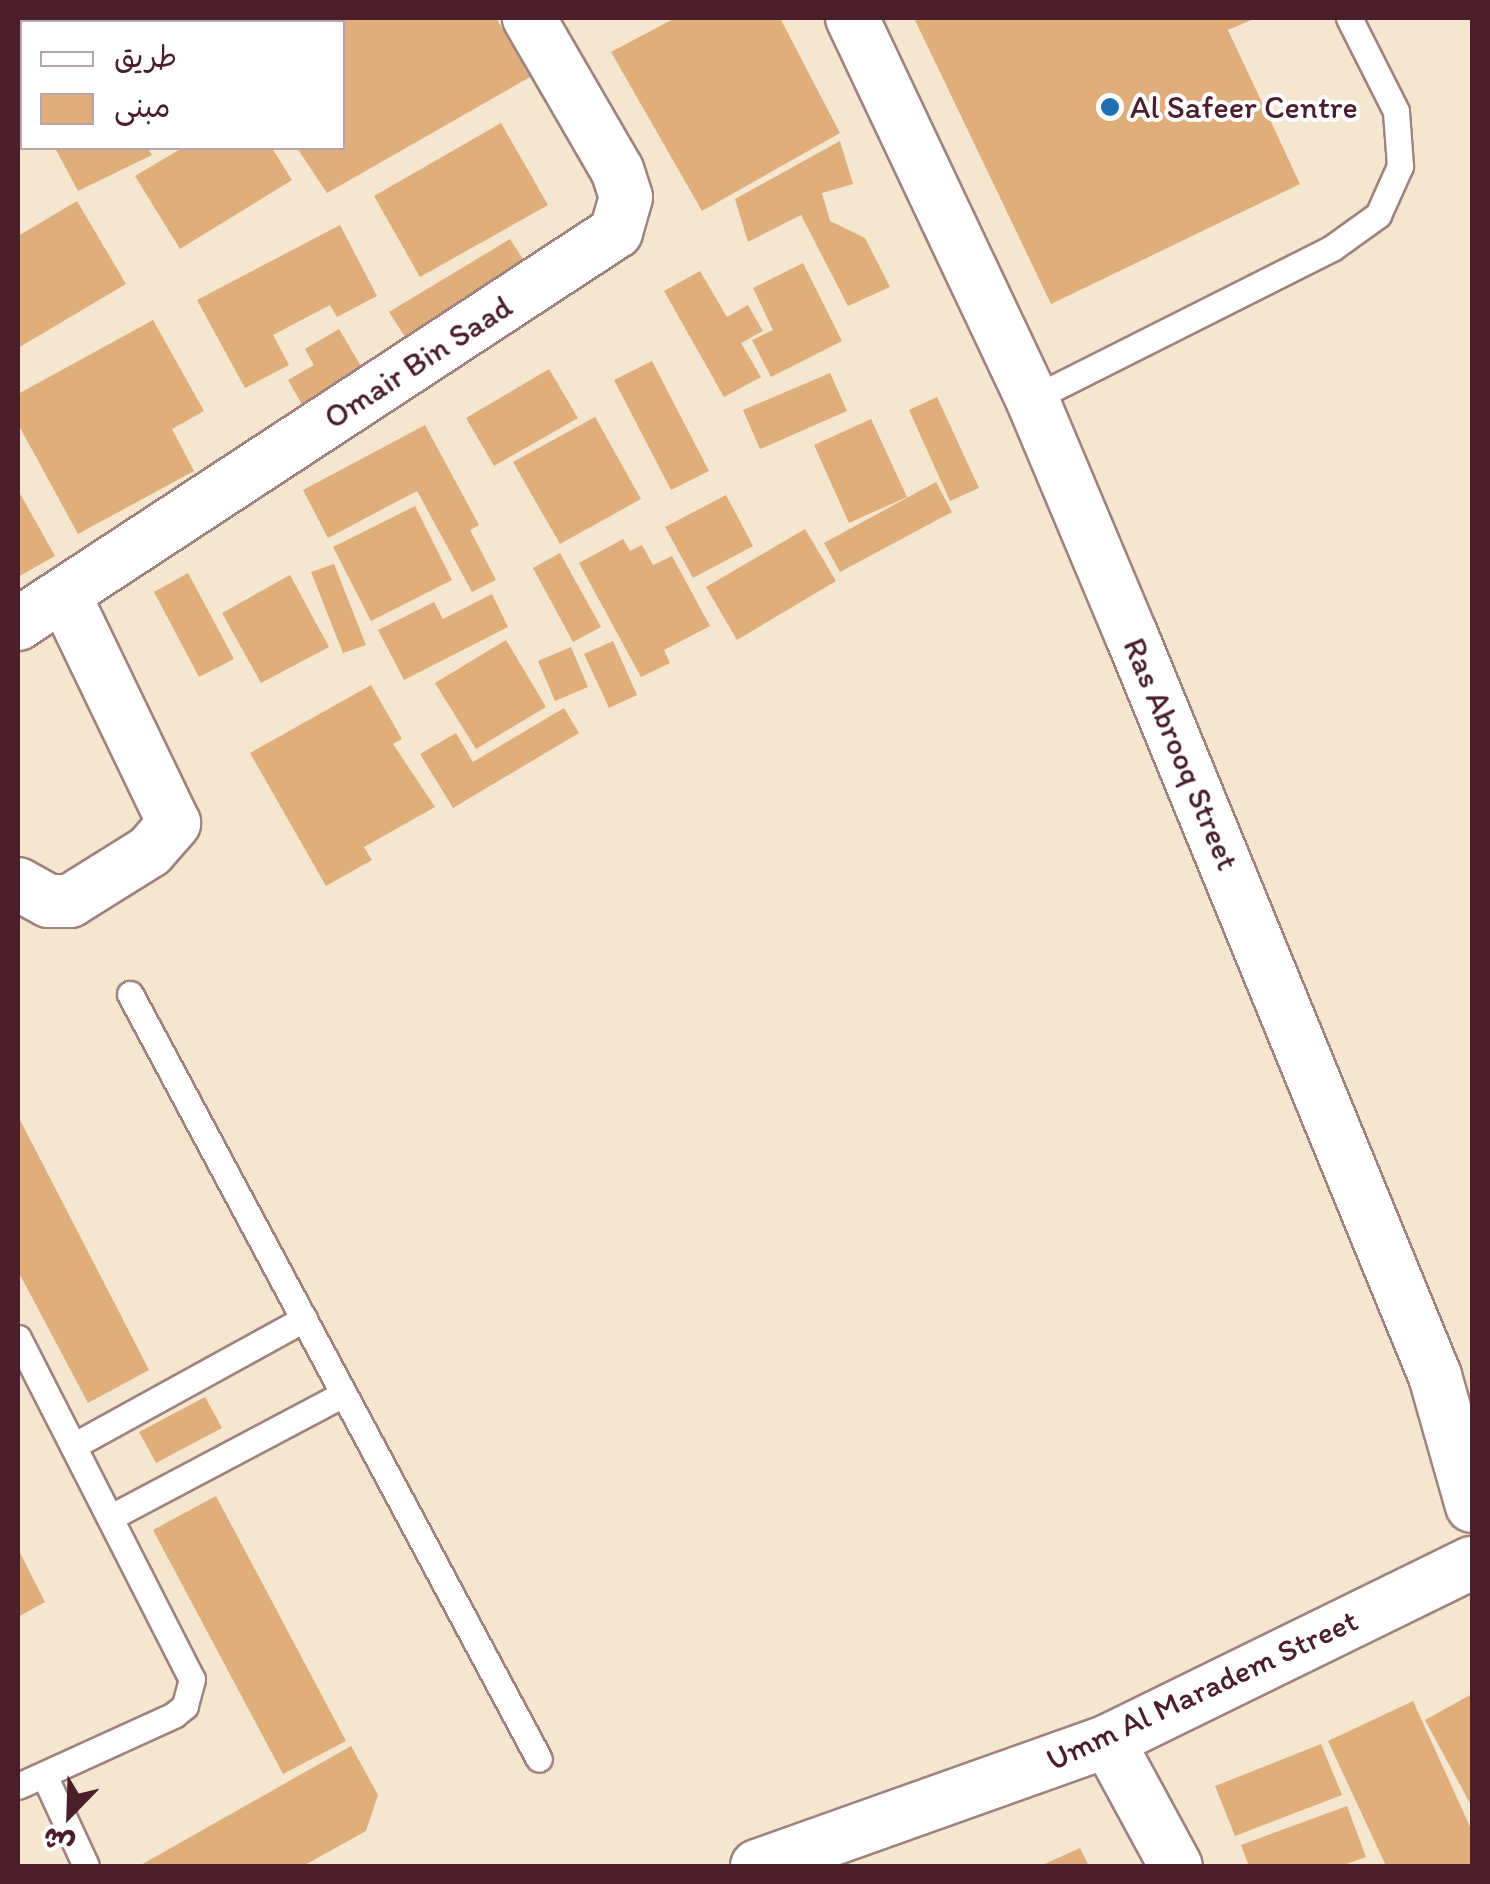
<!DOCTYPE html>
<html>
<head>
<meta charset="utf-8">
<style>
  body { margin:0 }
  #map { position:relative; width:1490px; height:1884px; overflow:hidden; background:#f5e6d0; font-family:Itim,"Playpen Sans Arabic",sans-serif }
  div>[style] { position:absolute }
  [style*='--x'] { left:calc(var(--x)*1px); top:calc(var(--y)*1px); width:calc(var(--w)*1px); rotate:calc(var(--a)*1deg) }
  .building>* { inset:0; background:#e0ae7b }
  .roads { filter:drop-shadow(2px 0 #a0827e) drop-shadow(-2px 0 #a0827e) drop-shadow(0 2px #a0827e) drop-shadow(0 -2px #a0827e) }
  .lane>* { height:25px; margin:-12.5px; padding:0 12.5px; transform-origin:12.5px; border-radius:12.5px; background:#fff }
  .street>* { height:52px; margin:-26px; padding:0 26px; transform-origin:26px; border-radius:26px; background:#fff }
  .dots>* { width:28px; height:28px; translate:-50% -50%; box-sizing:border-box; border:5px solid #fff; border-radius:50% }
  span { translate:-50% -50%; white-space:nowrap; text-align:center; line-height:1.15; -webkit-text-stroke:8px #fff; paint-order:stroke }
  .poi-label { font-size:32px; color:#4a1f2b }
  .left { translate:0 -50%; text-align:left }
  .street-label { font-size:32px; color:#4a1f2b }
  .frame { position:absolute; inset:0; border:20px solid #4a1f2b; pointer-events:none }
  .legend { position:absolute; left:20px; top:20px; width:325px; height:130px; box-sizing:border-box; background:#fff; border:2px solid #b7a5aa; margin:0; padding:12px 18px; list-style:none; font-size:30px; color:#4a1f2b }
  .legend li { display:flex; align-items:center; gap:20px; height:50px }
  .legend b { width:50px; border:2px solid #b7a5aa }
  .north { position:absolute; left:20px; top:1764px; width:100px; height:100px; -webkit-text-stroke:8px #fff; paint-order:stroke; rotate:203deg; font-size:28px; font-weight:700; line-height:40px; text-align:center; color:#4a1f2b }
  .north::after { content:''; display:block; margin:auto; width:35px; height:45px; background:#4a1f2b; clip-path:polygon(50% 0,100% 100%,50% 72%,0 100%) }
</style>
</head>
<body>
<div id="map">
  <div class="building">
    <div style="clip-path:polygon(18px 18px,121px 18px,22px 22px,18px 77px)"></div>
    <div style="clip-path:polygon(331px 18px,496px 18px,530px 77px,327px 193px,297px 148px,342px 148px,342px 22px)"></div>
    <div style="clip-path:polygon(675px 18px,780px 18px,840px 133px,702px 211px,611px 52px)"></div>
    <div style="clip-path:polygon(914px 18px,1256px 18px,1228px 30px,1300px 184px,1051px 304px)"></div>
    <div style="clip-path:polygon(501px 123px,548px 205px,420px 277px,374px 196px)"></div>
    <div style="clip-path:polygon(840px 141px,853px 184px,822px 193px,830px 221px,865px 238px,890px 287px,848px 306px,801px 215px,748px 242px,735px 199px)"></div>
    <div style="clip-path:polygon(55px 148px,148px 148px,152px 155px,78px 191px)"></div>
    <div style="clip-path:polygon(182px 148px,272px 148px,292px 180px,180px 249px,135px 176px)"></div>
    <div style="clip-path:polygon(77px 201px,126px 284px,18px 348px,18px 236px)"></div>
    <div style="clip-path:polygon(340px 225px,377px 296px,337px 317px,330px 305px,273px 335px,289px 365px,245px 388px,197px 300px)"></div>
    <div style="clip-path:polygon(510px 239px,532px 273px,411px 346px,389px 312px)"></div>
    <div style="clip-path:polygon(803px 263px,842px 341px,771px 377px,752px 340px,773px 330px,753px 288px)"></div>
    <div style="clip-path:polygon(700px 271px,727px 317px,748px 305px,763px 331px,741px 343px,761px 377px,724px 397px,664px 291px)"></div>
    <div style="clip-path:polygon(153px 320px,204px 411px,172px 429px,194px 471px,78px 534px,18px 424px,18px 394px)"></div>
    <div style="clip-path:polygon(339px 329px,365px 373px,304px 408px,288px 380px,314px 365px,305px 349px)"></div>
    <div style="clip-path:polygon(652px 361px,709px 471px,671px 490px,614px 380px)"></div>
    <div style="clip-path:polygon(549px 369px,578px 418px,494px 466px,466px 418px)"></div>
    <div style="clip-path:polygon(830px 373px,847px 411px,760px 449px,743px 410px)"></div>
    <div style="clip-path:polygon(937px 397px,979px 488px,950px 501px,909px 410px)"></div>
    <div style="clip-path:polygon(595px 417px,641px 499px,560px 544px,513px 462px)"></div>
    <div style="clip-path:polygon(871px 419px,907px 497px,849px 523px,814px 445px)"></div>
    <div style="clip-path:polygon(425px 425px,479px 525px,470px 530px,496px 580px,472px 592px,417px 491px,328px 538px,303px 490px)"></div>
    <div style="clip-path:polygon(936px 482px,952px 512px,840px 572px,824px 543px)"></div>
    <div style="clip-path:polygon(18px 490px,55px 556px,18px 577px)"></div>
    <div style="clip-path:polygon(726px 495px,753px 546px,693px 578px,665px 527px)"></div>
    <div style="clip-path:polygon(415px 506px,452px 580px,371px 621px,333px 547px)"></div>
    <div style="clip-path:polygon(805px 529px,836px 581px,737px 640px,706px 587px)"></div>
    <div style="clip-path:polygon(623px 539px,630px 551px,642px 545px,653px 565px,672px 556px,710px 626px,664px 650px,670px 663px,641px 677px,579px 563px)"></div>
    <div style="clip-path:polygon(560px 553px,601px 627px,573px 642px,533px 568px)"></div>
    <div style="clip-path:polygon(334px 564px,366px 645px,343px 653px,311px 572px)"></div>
    <div style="clip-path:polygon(188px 573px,234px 659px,199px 677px,154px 592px)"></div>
    <div style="clip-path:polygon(290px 575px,329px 647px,261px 683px,222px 613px)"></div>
    <div style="clip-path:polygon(492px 594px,508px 627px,404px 680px,378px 630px,434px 602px,443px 619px)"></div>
    <div style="clip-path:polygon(506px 640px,546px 707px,476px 749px,435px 683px)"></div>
    <div style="clip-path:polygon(613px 641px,637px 695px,609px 708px,584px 654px)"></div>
    <div style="clip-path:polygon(571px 647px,588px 687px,555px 701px,538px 661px)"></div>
    <div style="clip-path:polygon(371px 685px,402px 739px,393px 744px,435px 807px,364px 847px,372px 860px,326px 886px,250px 753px)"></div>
    <div style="clip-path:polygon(564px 708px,579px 733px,453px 808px,420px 754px,456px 733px,473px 762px)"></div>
    <div style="clip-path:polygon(18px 1116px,149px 1370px,88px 1403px,18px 1271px)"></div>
    <div style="clip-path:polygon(205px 1397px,222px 1428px,156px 1463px,139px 1432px)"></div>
    <div style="clip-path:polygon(216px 1496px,346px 1741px,283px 1774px,153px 1530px)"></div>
    <div style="clip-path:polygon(18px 1549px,45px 1602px,18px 1617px)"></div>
    <div style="clip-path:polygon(1472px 1694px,1472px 1807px,1425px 1720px)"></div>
    <div style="clip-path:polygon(1413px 1701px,1472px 1831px,1472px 1866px,1386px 1866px,1328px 1741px)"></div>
    <div style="clip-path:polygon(1321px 1744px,1342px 1795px,1235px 1836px,1215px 1786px)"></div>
    <div style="clip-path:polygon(351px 1746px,378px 1795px,366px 1831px,303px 1866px,139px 1866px)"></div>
    <div style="clip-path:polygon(1347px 1806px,1366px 1857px,1341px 1866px,1249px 1866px,1241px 1845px)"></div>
    <div style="clip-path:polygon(1080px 1848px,1089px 1866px,1040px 1866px)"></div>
  </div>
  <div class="roads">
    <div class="lane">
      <div style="--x:1032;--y:399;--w:336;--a:-26.7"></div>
      <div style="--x:1332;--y:248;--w:57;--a:-35.7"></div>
      <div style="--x:1378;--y:215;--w:54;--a:-65.8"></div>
      <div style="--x:1400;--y:166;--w:55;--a:-94.2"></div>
      <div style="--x:1396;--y:111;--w:104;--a:-116.8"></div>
      <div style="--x:130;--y:994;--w:867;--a:61.87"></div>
      <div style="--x:18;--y:1338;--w:383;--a:63"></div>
      <div style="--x:192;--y:1679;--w:28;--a:105"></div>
      <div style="--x:185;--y:1706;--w:14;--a:141"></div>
      <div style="--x:174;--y:1715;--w:171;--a:155.5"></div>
      <div style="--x:73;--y:1446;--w:264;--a:-28.8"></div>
      <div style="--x:111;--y:1517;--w:263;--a:-27.9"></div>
      <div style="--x:44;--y:1775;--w:100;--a:65.2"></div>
    </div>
    <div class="street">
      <div style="--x:852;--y:18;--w:421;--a:64.7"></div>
      <div style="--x:1032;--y:399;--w:255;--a:67.2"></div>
      <div style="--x:1131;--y:634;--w:802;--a:67.72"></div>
      <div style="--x:1435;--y:1376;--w:135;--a:74.1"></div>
      <div style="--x:152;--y:22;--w:10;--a:-24"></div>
      <div style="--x:18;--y:99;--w:5;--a:-37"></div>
      <div style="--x:18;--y:624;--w:715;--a:-33.25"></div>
      <div style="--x:616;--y:232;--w:36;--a:-74"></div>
      <div style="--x:626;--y:197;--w:28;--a:-108"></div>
      <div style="--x:617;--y:170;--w:176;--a:-120.1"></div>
      <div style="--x:18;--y:884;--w:35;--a:29"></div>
      <div style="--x:49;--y:901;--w:21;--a:0"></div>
      <div style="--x:70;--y:901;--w:94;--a:-32"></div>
      <div style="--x:150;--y:851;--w:37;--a:-49"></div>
      <div style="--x:174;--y:823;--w:242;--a:-115.7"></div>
      <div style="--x:1108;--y:1741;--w:142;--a:61.5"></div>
      <div style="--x:757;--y:1866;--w:373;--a:-19.6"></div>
      <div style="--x:1108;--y:1741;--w:405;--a:-26.1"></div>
    </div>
  </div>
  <div class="dots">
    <div style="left:1110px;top:107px;background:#1f6fb2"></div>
  </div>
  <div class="poi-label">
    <span class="left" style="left:1130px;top:107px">Al Safeer Centre</span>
  </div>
  <div class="street-label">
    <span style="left:418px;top:362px;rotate:-33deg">Omair Bin Saad</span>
    <span style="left:1181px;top:754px;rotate:67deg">Ras Abrooq Street</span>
    <span style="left:1202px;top:1690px;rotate:-25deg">Umm Al Maradem Street</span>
  </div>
  <div class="frame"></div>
  <ul class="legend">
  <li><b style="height:12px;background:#fff"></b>طريق</li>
  <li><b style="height:28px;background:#e0ae7b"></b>مبنى</li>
  </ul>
  <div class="north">ش</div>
</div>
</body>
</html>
